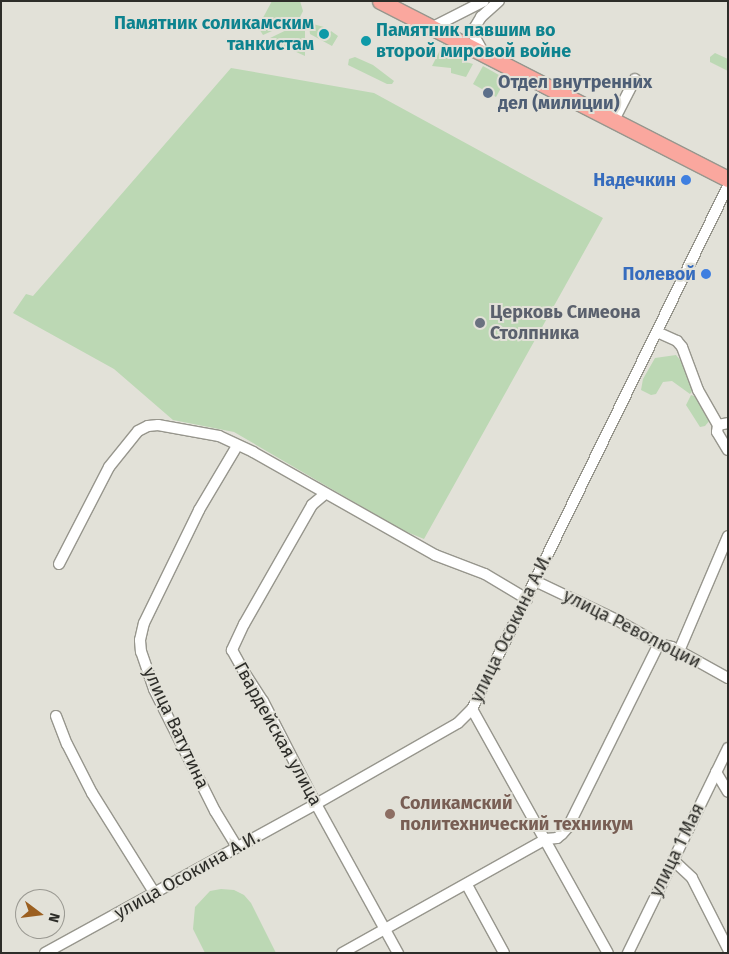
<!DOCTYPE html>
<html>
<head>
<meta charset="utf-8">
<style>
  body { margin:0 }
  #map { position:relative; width:729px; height:954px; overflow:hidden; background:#e2e1d8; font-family:"Fira Sans",sans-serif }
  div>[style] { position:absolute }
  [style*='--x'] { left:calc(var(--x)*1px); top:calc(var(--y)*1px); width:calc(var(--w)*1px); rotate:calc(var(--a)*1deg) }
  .green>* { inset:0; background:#bcd8b4 }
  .roads { filter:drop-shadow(1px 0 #97968d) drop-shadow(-1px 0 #97968d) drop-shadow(0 1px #97968d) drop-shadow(0 -1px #97968d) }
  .minor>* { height:10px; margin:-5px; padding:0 5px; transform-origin:5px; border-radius:5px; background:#fff }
  .highway>* { height:15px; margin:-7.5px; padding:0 7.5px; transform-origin:7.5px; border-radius:7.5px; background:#faa79e }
  .dots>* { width:14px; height:14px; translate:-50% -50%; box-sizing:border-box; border:2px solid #e2e1d8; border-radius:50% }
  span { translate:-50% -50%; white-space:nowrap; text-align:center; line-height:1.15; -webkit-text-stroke:4px #e2e1d8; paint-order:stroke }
  .culture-label { font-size:18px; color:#0d838f; font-weight:700 }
  .right { translate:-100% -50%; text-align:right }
  .left { translate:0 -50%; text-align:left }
  .service-label { font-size:18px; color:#4e5e75; font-weight:700 }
  .shop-label { font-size:18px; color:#366cbe; font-weight:700 }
  .worship-label { font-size:18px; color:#5b616d; font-weight:700 }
  .street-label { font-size:18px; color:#2d2d29 }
  .education-label { font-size:18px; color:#785e54; font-weight:700 }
  .frame { position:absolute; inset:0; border:2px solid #2d2d29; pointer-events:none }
  .north { position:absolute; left:15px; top:889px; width:50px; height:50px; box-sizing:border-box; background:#e2e1d8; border:1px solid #9a9992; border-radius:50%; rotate:105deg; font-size:14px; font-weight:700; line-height:20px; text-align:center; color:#2d2d29 }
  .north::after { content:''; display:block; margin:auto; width:18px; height:22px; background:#9b5f20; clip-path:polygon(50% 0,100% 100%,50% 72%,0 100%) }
</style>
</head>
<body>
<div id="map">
  <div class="green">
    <div style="clip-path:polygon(272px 1px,300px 1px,303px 11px,299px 19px,263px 35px,258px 27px)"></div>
    <div style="clip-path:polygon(301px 23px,305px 25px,305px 56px,268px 39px)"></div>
    <div style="clip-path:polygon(313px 24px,324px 27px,317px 36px,325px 41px,331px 31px,338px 36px,332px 46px,310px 34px,309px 26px)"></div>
    <div style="clip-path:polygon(443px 44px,469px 57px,463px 61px,473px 64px,466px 77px,451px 73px,451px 68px,432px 66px)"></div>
    <div style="clip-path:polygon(715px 53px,728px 59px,728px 71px,710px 62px,710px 57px)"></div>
    <div style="clip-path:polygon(355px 57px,373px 65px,394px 81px,392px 84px,387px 84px,348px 65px,349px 59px)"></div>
    <div style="clip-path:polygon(483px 66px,506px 79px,496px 97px,473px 84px)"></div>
    <div style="clip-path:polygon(231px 68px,374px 93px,603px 218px,424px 539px,402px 530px,234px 432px,173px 420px,114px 369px,13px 313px,26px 294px,33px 296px)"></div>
    <div style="clip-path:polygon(676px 355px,681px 361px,694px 389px,690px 394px,672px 381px,663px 382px,656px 394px,651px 395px,641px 390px,643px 379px,655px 358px)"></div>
    <div style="clip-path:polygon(691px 395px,697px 397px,703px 405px,704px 412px,711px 419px,705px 426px,700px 427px,686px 405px)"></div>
    <div style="clip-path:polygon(221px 889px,234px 890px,244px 895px,251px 903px,276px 953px,205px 953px,193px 929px,195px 907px,210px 891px)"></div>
  </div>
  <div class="roads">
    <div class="minor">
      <div style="--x:431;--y:28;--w:59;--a:-27"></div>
      <div style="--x:483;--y:52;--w:21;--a:-119"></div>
      <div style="--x:473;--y:34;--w:7;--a:-74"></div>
      <div style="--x:475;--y:27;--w:12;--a:-59"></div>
      <div style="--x:481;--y:17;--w:24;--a:-42"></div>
      <div style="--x:614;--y:120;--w:46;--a:-62.9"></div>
      <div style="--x:657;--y:332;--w:22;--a:24"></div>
      <div style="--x:677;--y:341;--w:8;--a:50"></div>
      <div style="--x:682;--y:347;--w:46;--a:69.6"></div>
      <div style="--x:698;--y:390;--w:40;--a:60.3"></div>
      <div style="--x:718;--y:425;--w:10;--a:-11"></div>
      <div style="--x:718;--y:425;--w:7;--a:98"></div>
      <div style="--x:717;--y:432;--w:21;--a:59"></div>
      <div style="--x:325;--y:494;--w:17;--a:140"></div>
      <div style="--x:312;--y:505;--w:137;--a:119.7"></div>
      <div style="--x:244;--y:624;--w:29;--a:115"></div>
      <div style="--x:232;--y:650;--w:25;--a:61"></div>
      <div style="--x:244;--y:672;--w:35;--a:57"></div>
      <div style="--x:263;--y:701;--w:116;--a:62.8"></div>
      <div style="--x:316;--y:804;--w:170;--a:61.2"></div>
      <div style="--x:59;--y:564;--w:109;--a:-62.7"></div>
      <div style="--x:109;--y:467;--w:46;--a:-51.1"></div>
      <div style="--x:138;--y:431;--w:11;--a:-27"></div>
      <div style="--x:148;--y:426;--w:10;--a:-6"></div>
      <div style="--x:158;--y:425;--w:62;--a:10.2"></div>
      <div style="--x:219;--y:436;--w:38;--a:25"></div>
      <div style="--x:253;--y:452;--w:209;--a:29.5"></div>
      <div style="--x:435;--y:555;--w:53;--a:20.8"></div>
      <div style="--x:485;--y:574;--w:49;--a:30.8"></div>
      <div style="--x:535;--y:581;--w:89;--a:25.4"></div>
      <div style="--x:615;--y:619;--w:51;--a:29.6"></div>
      <div style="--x:659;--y:644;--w:13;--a:13"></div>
      <div style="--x:672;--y:647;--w:64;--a:29"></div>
      <div style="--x:679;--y:651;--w:125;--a:-66.9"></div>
      <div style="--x:472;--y:709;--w:279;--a:60.9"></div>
      <div style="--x:56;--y:716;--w:30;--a:69"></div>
      <div style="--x:67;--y:744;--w:55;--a:63"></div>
      <div style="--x:92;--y:793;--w:119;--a:58"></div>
      <div style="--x:716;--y:772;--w:23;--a:59"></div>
      <div style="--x:237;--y:847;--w:42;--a:-121.4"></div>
      <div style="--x:215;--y:811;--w:136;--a:-116.6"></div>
      <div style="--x:154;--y:689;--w:39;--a:-109"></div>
      <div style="--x:141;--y:652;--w:12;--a:-95"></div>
      <div style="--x:140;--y:640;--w:17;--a:-77"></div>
      <div style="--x:144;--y:623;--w:126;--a:-64"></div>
      <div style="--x:199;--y:510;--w:74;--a:-59.3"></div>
      <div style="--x:673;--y:860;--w:26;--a:43"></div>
      <div style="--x:692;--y:878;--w:80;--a:63.1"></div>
      <div style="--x:467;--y:885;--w:77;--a:61.4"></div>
      <div style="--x:45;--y:953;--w:309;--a:-28.8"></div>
      <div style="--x:316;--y:804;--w:163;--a:-29.7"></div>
      <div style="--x:458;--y:723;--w:20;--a:-45"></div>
      <div style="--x:472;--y:709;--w:582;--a:-63.92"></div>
      <div style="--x:342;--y:953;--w:234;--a:-29.2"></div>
      <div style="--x:546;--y:839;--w:11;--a:-5"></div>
      <div style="--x:557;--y:838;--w:6;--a:-39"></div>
      <div style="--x:562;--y:834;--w:9;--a:-49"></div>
      <div style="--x:568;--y:827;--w:204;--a:-63.6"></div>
      <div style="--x:628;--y:953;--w:228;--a:-64"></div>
    </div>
    <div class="highway">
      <div style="--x:380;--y:1;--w:391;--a:27.1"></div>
    </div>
  </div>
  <div class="dots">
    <div style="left:324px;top:34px;background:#0f9aa8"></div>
    <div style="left:366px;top:41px;background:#0f9aa8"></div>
    <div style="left:488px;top:93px;background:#5c6f8a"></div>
    <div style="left:686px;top:180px;background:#3f7fe0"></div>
    <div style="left:706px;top:274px;background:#3f7fe0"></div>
    <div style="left:480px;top:323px;background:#6b7280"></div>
    <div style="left:390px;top:814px;background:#8d6e63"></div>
  </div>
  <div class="culture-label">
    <span class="right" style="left:314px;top:34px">Памятник соликамским<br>танкистам</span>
    <span class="left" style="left:376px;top:41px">Памятник павшим во<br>второй мировой войне</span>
  </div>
  <div class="service-label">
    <span class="left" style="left:498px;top:93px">Отдел внутренних<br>дел (милиции)</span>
  </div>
  <div class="shop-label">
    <span class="right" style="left:676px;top:180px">Надечкин</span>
    <span class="right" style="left:696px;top:274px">Полевой</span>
  </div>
  <div class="worship-label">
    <span class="left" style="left:490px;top:323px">Церковь Симеона<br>Столпника</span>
  </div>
  <div class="street-label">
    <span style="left:511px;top:628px;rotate:-64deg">улица Осокина А.И.</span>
    <span style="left:632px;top:629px;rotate:27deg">улица Революции</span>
    <span style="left:176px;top:728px;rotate:65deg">улица Ватутина</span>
    <span style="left:278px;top:734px;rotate:61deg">Гвардейская улица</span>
    <span style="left:677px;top:850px;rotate:-64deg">улица 1 Мая</span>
    <span style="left:187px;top:875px;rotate:-29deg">улица Осокина А.И.</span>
  </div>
  <div class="education-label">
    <span class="left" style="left:400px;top:814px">Соликамский<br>политехнический техникум</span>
  </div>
  <div class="frame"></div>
  <div class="north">N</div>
</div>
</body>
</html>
